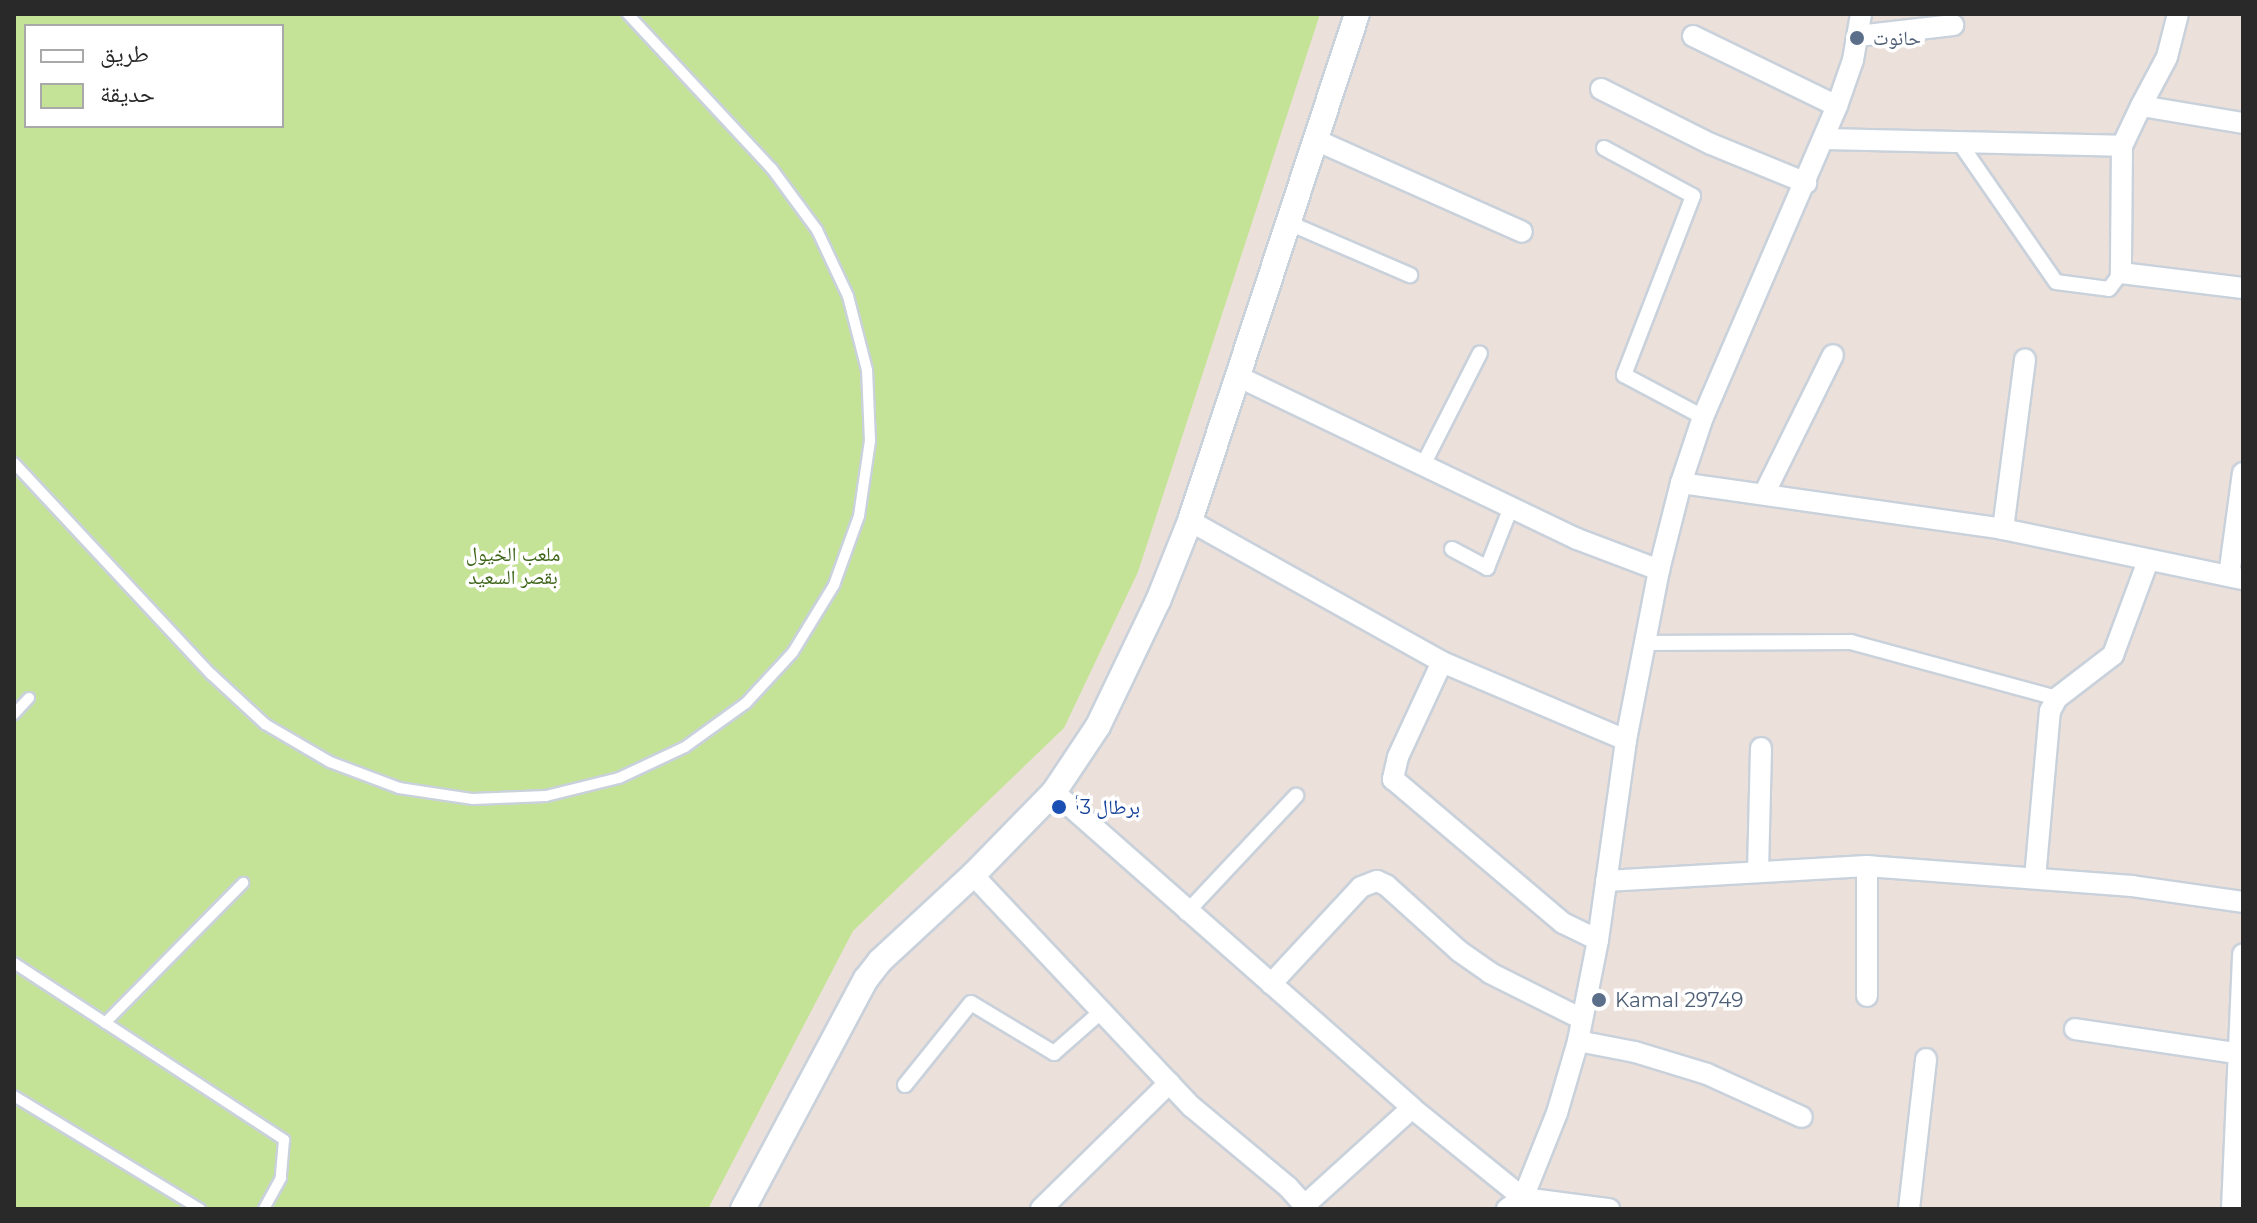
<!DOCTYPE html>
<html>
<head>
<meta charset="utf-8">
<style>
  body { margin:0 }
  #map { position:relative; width:2257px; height:1223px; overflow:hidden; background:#ece0db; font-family:Montserrat,"Noto Naskh Arabic",sans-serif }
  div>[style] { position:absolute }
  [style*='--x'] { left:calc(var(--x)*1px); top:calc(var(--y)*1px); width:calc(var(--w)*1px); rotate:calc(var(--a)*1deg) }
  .green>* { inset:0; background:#c5e396 }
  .roads { filter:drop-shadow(2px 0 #c9d1db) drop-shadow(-2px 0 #c9d1db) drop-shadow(0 2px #c9d1db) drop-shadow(0 -2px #c9d1db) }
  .service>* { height:10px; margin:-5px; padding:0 5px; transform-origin:5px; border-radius:5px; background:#fff }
  .pedestrian>* { height:14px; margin:-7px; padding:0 7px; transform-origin:7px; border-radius:7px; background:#fff }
  .minor>* { height:20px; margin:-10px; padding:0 10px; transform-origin:10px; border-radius:10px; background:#fff }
  .tertiary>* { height:24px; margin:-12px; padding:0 12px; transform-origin:12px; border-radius:12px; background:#fff }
  .dots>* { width:22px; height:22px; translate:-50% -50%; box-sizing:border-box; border:4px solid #fff; border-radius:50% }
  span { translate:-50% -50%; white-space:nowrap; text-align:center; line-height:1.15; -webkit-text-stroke:7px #fff; paint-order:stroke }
  .service-label { font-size:20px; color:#4e5e75 }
  .left { translate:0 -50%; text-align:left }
  .park-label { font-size:20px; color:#3d6619 }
  .transit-label { font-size:20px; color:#164399 }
  .frame { position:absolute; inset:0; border:16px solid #292929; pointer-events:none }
  .legend { position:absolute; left:24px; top:24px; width:260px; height:104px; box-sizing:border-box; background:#fff; border:2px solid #a9a9a9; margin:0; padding:10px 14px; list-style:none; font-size:24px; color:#292929 }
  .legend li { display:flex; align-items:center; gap:16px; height:40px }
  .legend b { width:40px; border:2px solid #a9a9a9 }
</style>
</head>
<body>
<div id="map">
  <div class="green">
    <div style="clip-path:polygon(evenodd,14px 14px,1320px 14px,1138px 572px,1064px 728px,853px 931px,708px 1209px,14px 1209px,14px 14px,26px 26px,282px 26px,282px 126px,26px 126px,26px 26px)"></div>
  </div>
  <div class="roads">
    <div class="service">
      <div style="--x:14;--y:463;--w:289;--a:47"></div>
      <div style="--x:211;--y:674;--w:74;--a:42.8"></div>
      <div style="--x:265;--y:724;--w:75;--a:30.3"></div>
      <div style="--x:330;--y:762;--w:74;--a:20.6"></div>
      <div style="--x:399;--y:788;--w:75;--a:8.5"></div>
      <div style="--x:473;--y:799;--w:73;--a:-2.4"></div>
      <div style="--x:546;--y:796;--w:75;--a:-13.9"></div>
      <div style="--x:619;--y:778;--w:73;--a:-25.2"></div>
      <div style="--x:685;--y:747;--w:75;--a:-35.8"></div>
      <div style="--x:746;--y:703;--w:69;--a:-47.3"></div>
      <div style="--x:793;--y:652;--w:79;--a:-58.5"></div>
      <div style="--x:834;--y:585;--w:73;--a:-70.1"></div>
      <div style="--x:859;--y:516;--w:76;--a:-81.7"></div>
      <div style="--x:870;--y:441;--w:71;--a:-92.4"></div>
      <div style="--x:867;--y:370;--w:76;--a:-104.4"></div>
      <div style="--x:848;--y:296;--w:73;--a:-115.2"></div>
      <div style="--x:817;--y:230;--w:76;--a:-126.4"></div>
      <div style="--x:772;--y:169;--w:212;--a:-132.9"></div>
      <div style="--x:14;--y:714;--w:22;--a:-47"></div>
      <div style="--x:14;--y:963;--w:323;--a:33.2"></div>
      <div style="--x:284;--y:1140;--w:38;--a:95"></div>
      <div style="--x:281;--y:1178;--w:35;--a:119"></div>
      <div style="--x:105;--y:1023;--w:197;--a:-45.4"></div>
      <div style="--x:14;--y:1096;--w:218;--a:31.3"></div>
    </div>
    <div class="pedestrian">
      <div style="--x:1959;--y:142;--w:170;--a:55.3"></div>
      <div style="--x:2056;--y:282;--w:53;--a:7.5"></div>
      <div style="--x:2109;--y:289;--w:20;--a:-53"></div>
      <div style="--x:1604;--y:148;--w:101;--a:28.3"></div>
      <div style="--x:1693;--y:196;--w:192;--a:111.1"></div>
      <div style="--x:1624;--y:375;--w:89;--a:28"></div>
      <div style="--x:1289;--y:223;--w:132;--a:23.3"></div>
      <div style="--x:1424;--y:463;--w:123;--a:-63"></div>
      <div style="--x:1452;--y:549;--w:40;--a:28"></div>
      <div style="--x:1487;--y:568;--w:66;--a:-68.5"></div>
      <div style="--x:1645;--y:643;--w:206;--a:-0.3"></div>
      <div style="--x:1851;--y:642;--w:213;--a:15.2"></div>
      <div style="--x:1186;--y:913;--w:161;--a:-46.8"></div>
      <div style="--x:905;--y:1085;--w:105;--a:-51.2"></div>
      <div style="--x:971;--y:1003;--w:97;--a:31.1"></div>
      <div style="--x:1054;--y:1053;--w:64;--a:-41.2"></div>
    </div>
    <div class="minor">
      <div style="--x:1693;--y:36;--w:160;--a:25.9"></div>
      <div style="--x:1858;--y:36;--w:96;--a:-6.6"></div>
      <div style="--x:1601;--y:89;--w:123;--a:26.6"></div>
      <div style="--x:1711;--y:144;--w:103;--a:22.3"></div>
      <div style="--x:2141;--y:106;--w:55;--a:-62"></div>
      <div style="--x:2167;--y:57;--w:44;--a:-75.7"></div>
      <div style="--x:2243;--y:123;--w:103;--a:-170.5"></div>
      <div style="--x:2141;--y:106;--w:44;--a:115.4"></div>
      <div style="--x:2122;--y:146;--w:127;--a:90.5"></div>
      <div style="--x:2121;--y:273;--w:123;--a:7"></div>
      <div style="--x:1824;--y:139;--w:298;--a:1.3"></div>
      <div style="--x:1318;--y:141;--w:223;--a:24"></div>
      <div style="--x:1237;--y:376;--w:377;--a:25.6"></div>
      <div style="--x:1577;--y:539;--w:88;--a:20.7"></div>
      <div style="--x:1681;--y:483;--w:325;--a:8.1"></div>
      <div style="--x:2003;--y:529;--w:245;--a:11.8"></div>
      <div style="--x:1764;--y:494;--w:155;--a:-63.6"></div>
      <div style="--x:1190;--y:521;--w:289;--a:29.2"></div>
      <div style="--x:1442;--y:662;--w:200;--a:23"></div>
      <div style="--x:2003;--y:529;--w:171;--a:-82.6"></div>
      <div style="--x:2229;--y:576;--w:104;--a:-82.3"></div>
      <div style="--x:1442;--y:662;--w:105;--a:114.9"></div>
      <div style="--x:1398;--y:757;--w:23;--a:103"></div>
      <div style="--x:1393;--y:779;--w:223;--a:40.3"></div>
      <div style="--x:1563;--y:923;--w:39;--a:26"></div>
      <div style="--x:1054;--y:792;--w:478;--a:41.4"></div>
      <div style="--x:1412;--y:1108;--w:143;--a:39"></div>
      <div style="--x:1523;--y:1198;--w:87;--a:7.3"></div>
      <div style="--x:1758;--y:872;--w:124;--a:-88.6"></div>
      <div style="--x:973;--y:875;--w:319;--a:46.7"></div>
      <div style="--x:1192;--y:1107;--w:125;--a:39.8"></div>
      <div style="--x:1288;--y:1187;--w:30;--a:48"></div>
      <div style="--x:2035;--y:878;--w:168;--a:-84.9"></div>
      <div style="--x:2050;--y:711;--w:15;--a:-62"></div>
      <div style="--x:2057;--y:698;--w:71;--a:-37.5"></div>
      <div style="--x:2113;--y:655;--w:100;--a:-69.6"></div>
      <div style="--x:1606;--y:881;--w:261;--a:-3.3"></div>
      <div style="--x:1867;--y:866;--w:266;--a:4.3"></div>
      <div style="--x:2132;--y:886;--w:112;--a:8.2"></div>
      <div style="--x:1271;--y:984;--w:132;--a:-47.1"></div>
      <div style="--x:1361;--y:887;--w:17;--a:-21"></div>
      <div style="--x:1377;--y:881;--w:10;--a:24"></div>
      <div style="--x:1386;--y:885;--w:98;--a:42.1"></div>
      <div style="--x:1459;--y:951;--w:38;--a:35"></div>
      <div style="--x:1490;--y:973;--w:103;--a:26.6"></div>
      <div style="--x:1867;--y:996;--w:130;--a:-90"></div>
      <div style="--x:2075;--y:1029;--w:163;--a:8.5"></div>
      <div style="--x:1578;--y:1041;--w:58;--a:10.9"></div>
      <div style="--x:1635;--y:1052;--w:75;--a:17"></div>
      <div style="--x:1707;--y:1074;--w:104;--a:24.4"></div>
      <div style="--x:1305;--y:1205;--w:144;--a:-42.2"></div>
      <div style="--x:1041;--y:1209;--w:180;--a:-44.5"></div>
      <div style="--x:1507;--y:1209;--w:19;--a:-35"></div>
      <div style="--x:1523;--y:1198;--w:92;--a:-68.2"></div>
      <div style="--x:1557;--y:1113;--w:75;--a:-73.7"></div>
      <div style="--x:1578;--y:1041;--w:103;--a:-78.8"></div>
      <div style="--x:1598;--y:940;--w:202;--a:-82"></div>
      <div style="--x:1626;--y:740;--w:173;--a:-79"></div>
      <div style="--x:1659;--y:570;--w:90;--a:-75.8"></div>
      <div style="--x:1681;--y:483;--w:70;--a:-71.6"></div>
      <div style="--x:1703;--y:417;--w:339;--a:-66.7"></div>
      <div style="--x:1837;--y:106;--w:49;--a:-70.8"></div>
      <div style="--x:1853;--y:60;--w:47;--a:-80.1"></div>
      <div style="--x:1909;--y:1209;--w:151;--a:-83.5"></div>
      <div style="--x:2232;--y:1209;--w:255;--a:-87.5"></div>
    </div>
    <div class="tertiary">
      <div style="--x:743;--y:1209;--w:261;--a:-61.9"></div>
      <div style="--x:866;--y:979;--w:23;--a:-52"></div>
      <div style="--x:880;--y:961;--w:127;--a:-42.8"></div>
      <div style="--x:973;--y:875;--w:116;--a:-45.7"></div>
      <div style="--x:1054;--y:792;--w:79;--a:-56.3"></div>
      <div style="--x:1098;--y:726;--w:139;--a:-64.4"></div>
      <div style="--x:1158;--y:601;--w:86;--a:-68.2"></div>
      <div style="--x:1190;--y:521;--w:534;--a:-71.77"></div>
    </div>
  </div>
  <div class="dots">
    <div style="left:1857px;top:38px;background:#5c6f8a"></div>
    <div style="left:1059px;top:807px;background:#1a4fb4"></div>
    <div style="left:1599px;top:1000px;background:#5c6f8a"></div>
  </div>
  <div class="service-label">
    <span class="left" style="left:1873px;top:38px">حانوت</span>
    <span class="left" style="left:1615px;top:1000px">Kamal 29749</span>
  </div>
  <div class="park-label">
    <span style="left:513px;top:566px">ملعب الخيول<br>بقصر السعيد</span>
  </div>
  <div class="transit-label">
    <span class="left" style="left:1075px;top:807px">برطال 3أ</span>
  </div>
  <div class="frame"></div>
  <ul class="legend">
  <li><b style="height:10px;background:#fff"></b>طريق</li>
  <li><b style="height:22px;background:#c5e396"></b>حديقة</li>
  </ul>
</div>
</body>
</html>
